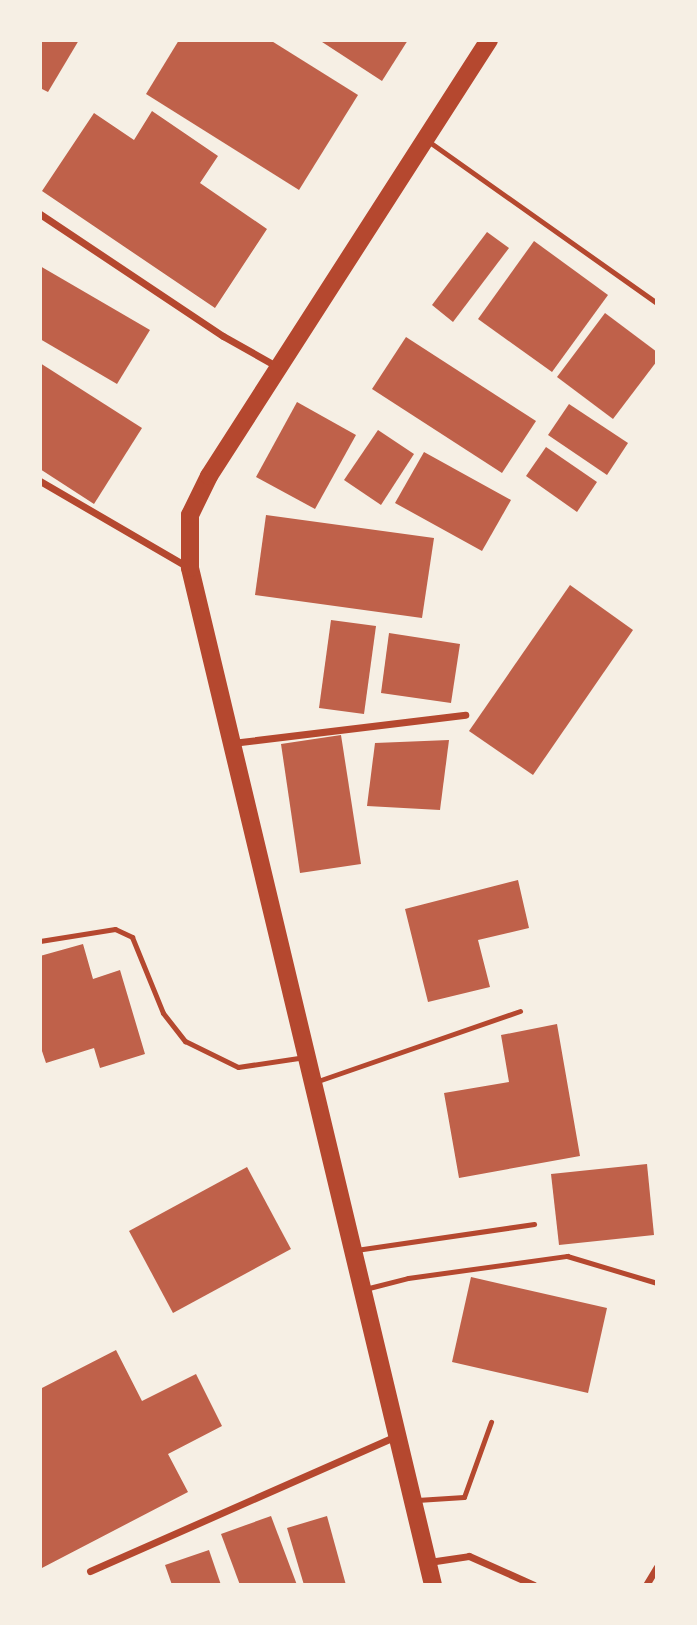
<!DOCTYPE html>
<html>
<head>
<meta charset="utf-8">
<style>
  body { margin:0 }
  #map { position:relative; width:697px; height:1625px; overflow:hidden; background:#f6efe4; font-family:"Sofia Sans Condensed",sans-serif }
  div>[style] { position:absolute }
  [style*='--x'] { left:calc(var(--x)*1px); top:calc(var(--y)*1px); width:calc(var(--w)*1px); rotate:calc(var(--a)*1deg) }
  .building>* { inset:0; background:#bf614a }
  .service>* { height:5px; margin:-2.5px; padding:0 2.5px; transform-origin:2.5px; border-radius:2.5px; background:#b5482f }
  .minor>* { height:7px; margin:-3.5px; padding:0 3.5px; transform-origin:3.5px; border-radius:3.5px; background:#b5482f }
  .primary>* { height:18px; margin:-9px; padding:0 9px; transform-origin:9px; border-radius:9px; background:#b5482f }
  span { translate:-50% -50%; white-space:nowrap; text-align:center; line-height:1.15; -webkit-text-stroke:7px #f6efe4; paint-order:stroke }
  .frame { position:absolute; inset:0; border:42px solid #f6efe4; pointer-events:none }
</style>
</head>
<body>
<div id="map">
  <div class="building">
    <div style="clip-path:polygon(41px 40px,79px 40px,48px 92px,40px 88px)"></div>
    <div style="clip-path:polygon(179px 40px,270px 40px,358px 95px,299px 190px,146px 94px)"></div>
    <div style="clip-path:polygon(319px 40px,408px 40px,382px 81px)"></div>
    <div style="clip-path:polygon(152px 111px,218px 156px,200px 183px,267px 229px,215px 308px,42px 191px,94px 113px,134px 140px)"></div>
    <div style="clip-path:polygon(487px 232px,509px 248px,453px 322px,432px 305px)"></div>
    <div style="clip-path:polygon(534px 241px,608px 295px,552px 372px,478px 319px)"></div>
    <div style="clip-path:polygon(40px 266px,150px 330px,117px 384px,40px 339px)"></div>
    <div style="clip-path:polygon(605px 313px,657px 352px,657px 361px,613px 419px,557px 377px)"></div>
    <div style="clip-path:polygon(406px 337px,536px 421px,502px 473px,372px 389px)"></div>
    <div style="clip-path:polygon(40px 363px,142px 428px,94px 504px,40px 469px)"></div>
    <div style="clip-path:polygon(297px 402px,356px 435px,315px 509px,256px 477px)"></div>
    <div style="clip-path:polygon(569px 404px,628px 443px,607px 475px,548px 435px)"></div>
    <div style="clip-path:polygon(378px 430px,414px 454px,381px 505px,344px 480px)"></div>
    <div style="clip-path:polygon(546px 447px,597px 482px,577px 512px,526px 476px)"></div>
    <div style="clip-path:polygon(424px 452px,511px 500px,482px 551px,395px 503px)"></div>
    <div style="clip-path:polygon(266px 515px,434px 538px,422px 618px,255px 595px)"></div>
    <div style="clip-path:polygon(570px 585px,633px 630px,533px 775px,469px 731px)"></div>
    <div style="clip-path:polygon(331px 620px,376px 626px,364px 714px,319px 708px)"></div>
    <div style="clip-path:polygon(389px 633px,460px 644px,451px 703px,381px 693px)"></div>
    <div style="clip-path:polygon(341px 735px,361px 864px,300px 873px,281px 744px)"></div>
    <div style="clip-path:polygon(449px 740px,440px 810px,367px 806px,375px 743px)"></div>
    <div style="clip-path:polygon(518px 880px,529px 928px,478px 940px,490px 987px,428px 1002px,405px 909px)"></div>
    <div style="clip-path:polygon(83px 944px,93px 979px,120px 970px,145px 1054px,100px 1068px,94px 1048px,46px 1063px,40px 1045px,40px 956px)"></div>
    <div style="clip-path:polygon(557px 1024px,580px 1156px,459px 1178px,444px 1093px,509px 1082px,501px 1035px)"></div>
    <div style="clip-path:polygon(647px 1164px,654px 1235px,559px 1245px,551px 1174px)"></div>
    <div style="clip-path:polygon(247px 1167px,291px 1249px,173px 1313px,129px 1231px)"></div>
    <div style="clip-path:polygon(471px 1277px,607px 1308px,588px 1393px,452px 1362px)"></div>
    <div style="clip-path:polygon(116px 1350px,142px 1401px,196px 1374px,222px 1426px,168px 1454px,188px 1492px,40px 1569px,40px 1389px)"></div>
    <div style="clip-path:polygon(271px 1516px,297px 1585px,240px 1585px,221px 1534px)"></div>
    <div style="clip-path:polygon(327px 1516px,346px 1585px,304px 1585px,287px 1528px)"></div>
    <div style="clip-path:polygon(209px 1550px,221px 1585px,172px 1585px,165px 1565px)"></div>
  </div>
  <div class="service">
    <div style="--x:428;--y:141;--w:281;--a:35.3"></div>
    <div style="--x:40;--y:941;--w:76;--a:-9.1"></div>
    <div style="--x:115;--y:929;--w:19;--a:25"></div>
    <div style="--x:132;--y:937;--w:82;--a:67.8"></div>
    <div style="--x:163;--y:1013;--w:36;--a:52"></div>
    <div style="--x:185;--y:1041;--w:59;--a:26.1"></div>
    <div style="--x:238;--y:1067;--w:68;--a:-8.5"></div>
    <div style="--x:315;--y:1082;--w:217;--a:-19.1"></div>
    <div style="--x:356;--y:1250;--w:180;--a:-8.3"></div>
    <div style="--x:365;--y:1289;--w:44;--a:-14.3"></div>
    <div style="--x:408;--y:1278;--w:161;--a:-7.9"></div>
    <div style="--x:567;--y:1256;--w:94;--a:16.7"></div>
    <div style="--x:417;--y:1500;--w:47;--a:-3.7"></div>
    <div style="--x:464;--y:1497;--w:80;--a:-70.2"></div>
  </div>
  <div class="minor">
    <div style="--x:40;--y:214;--w:220;--a:33.7"></div>
    <div style="--x:223;--y:336;--w:63;--a:29.4"></div>
    <div style="--x:40;--y:481;--w:171;--a:30.2"></div>
    <div style="--x:232;--y:743;--w:235;--a:-6.9"></div>
    <div style="--x:429;--y:1562;--w:40;--a:-8.5"></div>
    <div style="--x:469;--y:1556;--w:71;--a:24"></div>
    <div style="--x:90;--y:1571;--w:334;--a:-23.8"></div>
    <div style="--x:646;--y:1585;--w:21;--a:-59"></div>
  </div>
  <div class="primary">
    <div style="--x:433;--y:1585;--w:1046;--a:-103.44"></div>
    <div style="--x:190;--y:568;--w:53;--a:-90"></div>
    <div style="--x:190;--y:515;--w:43;--a:-64"></div>
    <div style="--x:209;--y:476;--w:518;--a:-57.29"></div>
  </div>
  <div class="frame"></div>
</div>
</body>
</html>
